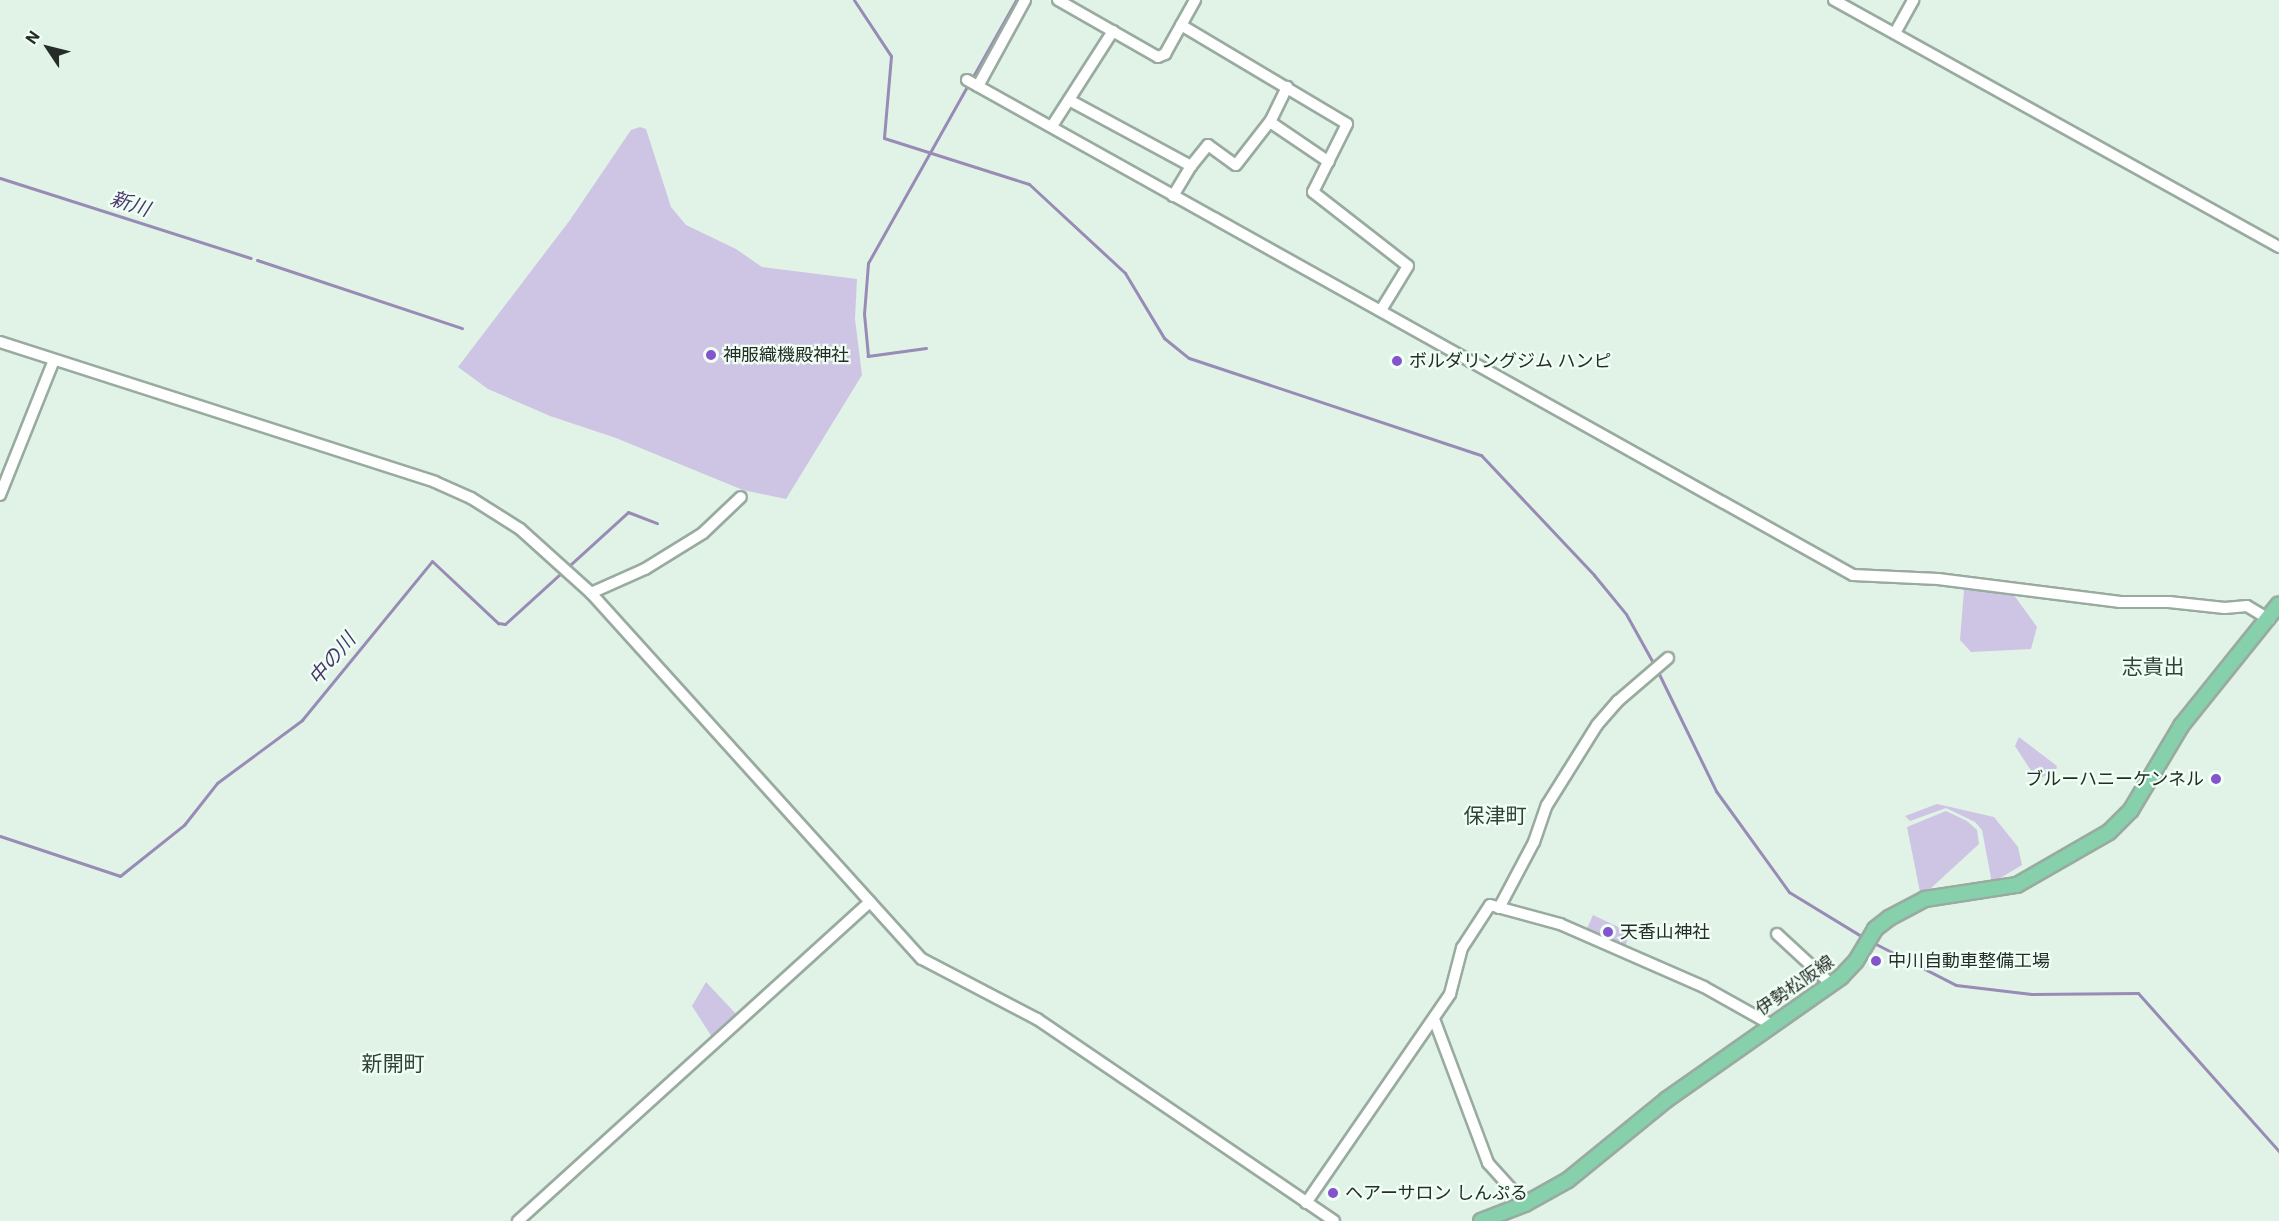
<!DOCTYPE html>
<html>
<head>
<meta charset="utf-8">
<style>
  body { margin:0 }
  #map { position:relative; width:2279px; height:1221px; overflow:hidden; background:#e1f3e7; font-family:Roboto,"Noto Sans JP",sans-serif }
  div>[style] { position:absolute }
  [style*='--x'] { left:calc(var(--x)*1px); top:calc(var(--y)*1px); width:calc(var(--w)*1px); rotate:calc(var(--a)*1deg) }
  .green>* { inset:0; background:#cec5e4 }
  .stream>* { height:3px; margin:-1.5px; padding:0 1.5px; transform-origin:1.5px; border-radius:1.5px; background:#988bb5 }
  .roads { filter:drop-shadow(2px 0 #99aba0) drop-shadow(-2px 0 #99aba0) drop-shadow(0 2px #99aba0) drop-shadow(0 -2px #99aba0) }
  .minor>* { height:10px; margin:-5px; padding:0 5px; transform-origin:5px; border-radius:5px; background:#fff }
  .major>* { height:14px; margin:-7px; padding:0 7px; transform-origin:7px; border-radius:7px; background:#86d0ac }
  .dots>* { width:16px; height:16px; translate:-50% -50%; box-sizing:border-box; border:3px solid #f0fff5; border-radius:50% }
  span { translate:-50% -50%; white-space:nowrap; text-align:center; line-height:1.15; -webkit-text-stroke:4.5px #f0fff5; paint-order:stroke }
  .poi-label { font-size:18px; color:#262d29 }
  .left { translate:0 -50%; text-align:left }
  .right { translate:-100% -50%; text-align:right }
  .street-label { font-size:18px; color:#262d29 }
  .water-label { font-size:20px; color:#4a366d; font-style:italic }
  .quarter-label { font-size:21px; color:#334239 }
  .north { position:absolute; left:18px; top:18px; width:60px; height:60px; -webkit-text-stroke:4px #f0fff5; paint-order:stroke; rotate:305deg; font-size:16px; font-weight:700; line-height:24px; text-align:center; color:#262d29 }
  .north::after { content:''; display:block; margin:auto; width:21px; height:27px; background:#262d29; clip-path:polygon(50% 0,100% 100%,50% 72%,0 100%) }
</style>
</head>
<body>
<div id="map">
  <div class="green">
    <div style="clip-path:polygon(640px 127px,646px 129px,671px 207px,686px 225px,736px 249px,762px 267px,857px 279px,855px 319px,862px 375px,786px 499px,743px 490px,616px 438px,550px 416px,488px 389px,458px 367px,570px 220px,631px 130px)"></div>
    <div style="clip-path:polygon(1964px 590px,2011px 591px,2037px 627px,2031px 649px,1971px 652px,1960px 640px)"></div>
    <div style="clip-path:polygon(2019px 737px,2057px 766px,2056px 770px,2037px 780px,2015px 746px)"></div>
    <div style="clip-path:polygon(1937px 804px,1994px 817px,2018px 847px,2022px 865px,1992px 883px,1982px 830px,1975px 822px,1946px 808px,1910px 821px,1905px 816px)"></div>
    <div style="clip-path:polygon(1946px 811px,1967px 821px,1977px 830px,1979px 844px,1930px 889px,1920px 892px,1907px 827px)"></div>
    <div style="clip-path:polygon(1593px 915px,1629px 932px,1625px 949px,1585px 933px)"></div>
    <div style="clip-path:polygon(706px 982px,737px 1015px,712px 1037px,692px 1006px)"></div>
  </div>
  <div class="stream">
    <div style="--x:854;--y:0;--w:67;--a:56.5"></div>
    <div style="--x:891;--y:56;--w:82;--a:94.9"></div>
    <div style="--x:884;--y:138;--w:152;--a:17.6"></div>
    <div style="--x:1029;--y:184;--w:131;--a:42.8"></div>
    <div style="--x:1125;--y:273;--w:76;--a:59"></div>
    <div style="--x:1164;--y:338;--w:32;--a:39"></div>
    <div style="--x:1189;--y:358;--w:308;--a:18.4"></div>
    <div style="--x:1481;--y:455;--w:165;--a:46.7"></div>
    <div style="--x:1594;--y:575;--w:50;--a:50.6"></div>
    <div style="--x:1626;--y:614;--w:60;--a:60.9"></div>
    <div style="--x:971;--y:80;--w:92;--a:-60.6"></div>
    <div style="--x:0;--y:178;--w:263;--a:17.7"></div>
    <div style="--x:257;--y:260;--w:216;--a:18.4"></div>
    <div style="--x:926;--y:348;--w:59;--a:172.1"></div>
    <div style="--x:868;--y:356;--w:42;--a:-95.4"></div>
    <div style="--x:864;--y:314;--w:51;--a:-85.5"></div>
    <div style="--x:868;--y:263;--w:204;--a:-60.7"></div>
    <div style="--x:1658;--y:672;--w:132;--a:64"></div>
    <div style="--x:1716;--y:791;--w:125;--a:54.1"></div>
    <div style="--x:1789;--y:892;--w:90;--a:31.4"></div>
    <div style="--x:0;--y:836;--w:126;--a:18.4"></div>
    <div style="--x:120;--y:876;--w:82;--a:-38.6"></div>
    <div style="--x:184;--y:825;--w:53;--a:-51.8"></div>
    <div style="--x:217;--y:783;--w:106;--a:-36.5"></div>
    <div style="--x:302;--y:720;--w:205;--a:-50.7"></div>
    <div style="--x:432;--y:561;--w:91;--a:43.2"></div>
    <div style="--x:498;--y:623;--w:7;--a:8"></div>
    <div style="--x:505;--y:624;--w:166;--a:-42.3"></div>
    <div style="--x:628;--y:512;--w:31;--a:21"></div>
    <div style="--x:1872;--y:942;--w:94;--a:27.1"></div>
    <div style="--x:1956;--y:985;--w:76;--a:6.8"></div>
    <div style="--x:2031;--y:994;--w:107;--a:-0.5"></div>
    <div style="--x:2138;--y:993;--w:212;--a:48.3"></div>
  </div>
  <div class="roads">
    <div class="minor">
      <div style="--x:1058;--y:0;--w:115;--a:29.7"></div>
      <div style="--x:1158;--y:57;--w:8;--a:-23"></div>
      <div style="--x:1165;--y:54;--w:62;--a:-60.9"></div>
      <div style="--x:1834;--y:0;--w:509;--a:29.03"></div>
      <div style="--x:1181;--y:25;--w:193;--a:30.8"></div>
      <div style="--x:1347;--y:124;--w:76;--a:116.6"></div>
      <div style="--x:1313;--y:192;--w:120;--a:37.9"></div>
      <div style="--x:1408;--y:266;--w:52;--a:121.5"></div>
      <div style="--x:1895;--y:33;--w:38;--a:-61"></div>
      <div style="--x:967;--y:80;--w:1015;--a:29.19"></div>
      <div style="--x:1853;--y:575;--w:85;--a:2.7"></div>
      <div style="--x:1938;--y:579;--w:182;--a:7.2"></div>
      <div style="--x:2119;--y:602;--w:50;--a:0"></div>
      <div style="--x:2169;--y:602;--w:56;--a:6.1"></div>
      <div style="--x:2225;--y:608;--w:22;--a:-5"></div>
      <div style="--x:2247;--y:606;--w:26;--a:31"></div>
      <div style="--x:978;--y:86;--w:98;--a:-61.3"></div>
      <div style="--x:1069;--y:100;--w:139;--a:28.4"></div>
      <div style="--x:1191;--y:166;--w:35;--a:121"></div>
      <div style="--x:1270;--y:122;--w:71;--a:34.1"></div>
      <div style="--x:1052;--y:126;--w:113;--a:-57.3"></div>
      <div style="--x:1191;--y:166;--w:27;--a:-51"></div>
      <div style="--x:1208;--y:145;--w:34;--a:36"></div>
      <div style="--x:1236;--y:165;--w:57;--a:-52.1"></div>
      <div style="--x:1271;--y:120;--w:37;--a:-64"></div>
      <div style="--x:0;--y:342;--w:457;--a:17.8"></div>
      <div style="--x:435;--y:482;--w:39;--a:24"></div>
      <div style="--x:471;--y:498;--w:58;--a:32.3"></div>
      <div style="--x:520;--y:529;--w:96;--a:42"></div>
      <div style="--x:591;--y:593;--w:493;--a:47.9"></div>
      <div style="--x:922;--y:959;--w:130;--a:27.6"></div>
      <div style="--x:1037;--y:1019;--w:359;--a:34.2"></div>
      <div style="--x:0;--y:495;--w:145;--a:-68.2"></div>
      <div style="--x:591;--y:593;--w:59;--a:-24"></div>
      <div style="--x:645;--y:569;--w:68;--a:-31.8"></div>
      <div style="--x:703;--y:533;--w:52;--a:-43.5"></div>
      <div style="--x:1499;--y:908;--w:75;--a:-62.1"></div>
      <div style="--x:1534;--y:842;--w:39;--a:-71"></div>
      <div style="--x:1547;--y:805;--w:94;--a:-58"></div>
      <div style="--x:1597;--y:725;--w:32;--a:-49"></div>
      <div style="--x:1618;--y:701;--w:66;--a:-40.7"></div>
      <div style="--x:1777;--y:934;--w:74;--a:42.8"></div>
      <div style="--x:1434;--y:1019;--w:154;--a:69.4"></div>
      <div style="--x:1488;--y:1163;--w:55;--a:47.9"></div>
      <div style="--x:1306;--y:1203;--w:254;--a:-55.4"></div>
      <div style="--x:1450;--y:994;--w:48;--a:-75.4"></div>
      <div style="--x:1462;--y:948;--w:51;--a:-56.9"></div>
      <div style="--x:1490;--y:905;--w:73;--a:15.2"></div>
      <div style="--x:1560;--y:924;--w:157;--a:23.6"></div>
      <div style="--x:1704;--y:987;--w:76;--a:29.3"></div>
      <div style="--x:518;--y:1221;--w:475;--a:-42.2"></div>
    </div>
    <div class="major">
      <div style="--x:1481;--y:1221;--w:47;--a:-21.1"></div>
      <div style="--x:1525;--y:1204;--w:49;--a:-29.2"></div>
      <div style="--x:1568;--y:1180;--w:127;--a:-39.2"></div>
      <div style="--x:1666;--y:1100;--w:214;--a:-35.1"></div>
      <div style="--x:1841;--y:977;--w:22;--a:-47"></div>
      <div style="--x:1856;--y:961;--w:37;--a:-59"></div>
      <div style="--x:1875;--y:929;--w:18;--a:-38"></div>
      <div style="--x:1889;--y:918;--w:41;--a:-27.8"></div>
      <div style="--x:1925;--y:899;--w:93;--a:-8.7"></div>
      <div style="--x:2017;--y:885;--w:106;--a:-29.9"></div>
      <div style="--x:2109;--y:832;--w:31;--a:-45"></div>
      <div style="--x:2131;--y:810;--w:98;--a:-59.2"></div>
      <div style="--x:2181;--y:726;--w:156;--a:-51.2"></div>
    </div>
  </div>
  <div class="dots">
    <div style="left:711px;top:355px;background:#8454cd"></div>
    <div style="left:1397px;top:361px;background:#8454cd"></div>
    <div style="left:2216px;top:779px;background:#8454cd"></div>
    <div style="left:1608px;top:932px;background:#8454cd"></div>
    <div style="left:1876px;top:961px;background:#8454cd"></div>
    <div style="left:1333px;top:1193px;background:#8454cd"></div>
  </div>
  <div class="poi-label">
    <span class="left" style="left:723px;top:355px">神服織機殿神社</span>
    <span class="left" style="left:1409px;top:361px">ボルダリングジム ハンピ</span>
    <span class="right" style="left:2204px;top:779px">ブルーハニーケンネル</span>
    <span class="left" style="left:1620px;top:932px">天香山神社</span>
    <span class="left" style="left:1888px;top:961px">中川自動車整備工場</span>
    <span class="left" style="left:1345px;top:1193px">ヘアーサロン しんぷる</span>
  </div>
  <div class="street-label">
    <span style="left:1795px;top:986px;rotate:-35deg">伊勢松阪線</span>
  </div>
  <div class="water-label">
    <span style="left:130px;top:204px;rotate:18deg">新川</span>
    <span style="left:332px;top:659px;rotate:-50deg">中の川</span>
  </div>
  <div class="quarter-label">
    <span style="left:2153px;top:667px">志貴出</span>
    <span style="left:1495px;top:816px">保津町</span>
    <span style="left:393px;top:1064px">新開町</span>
  </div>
  <div class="north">N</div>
</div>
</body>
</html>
